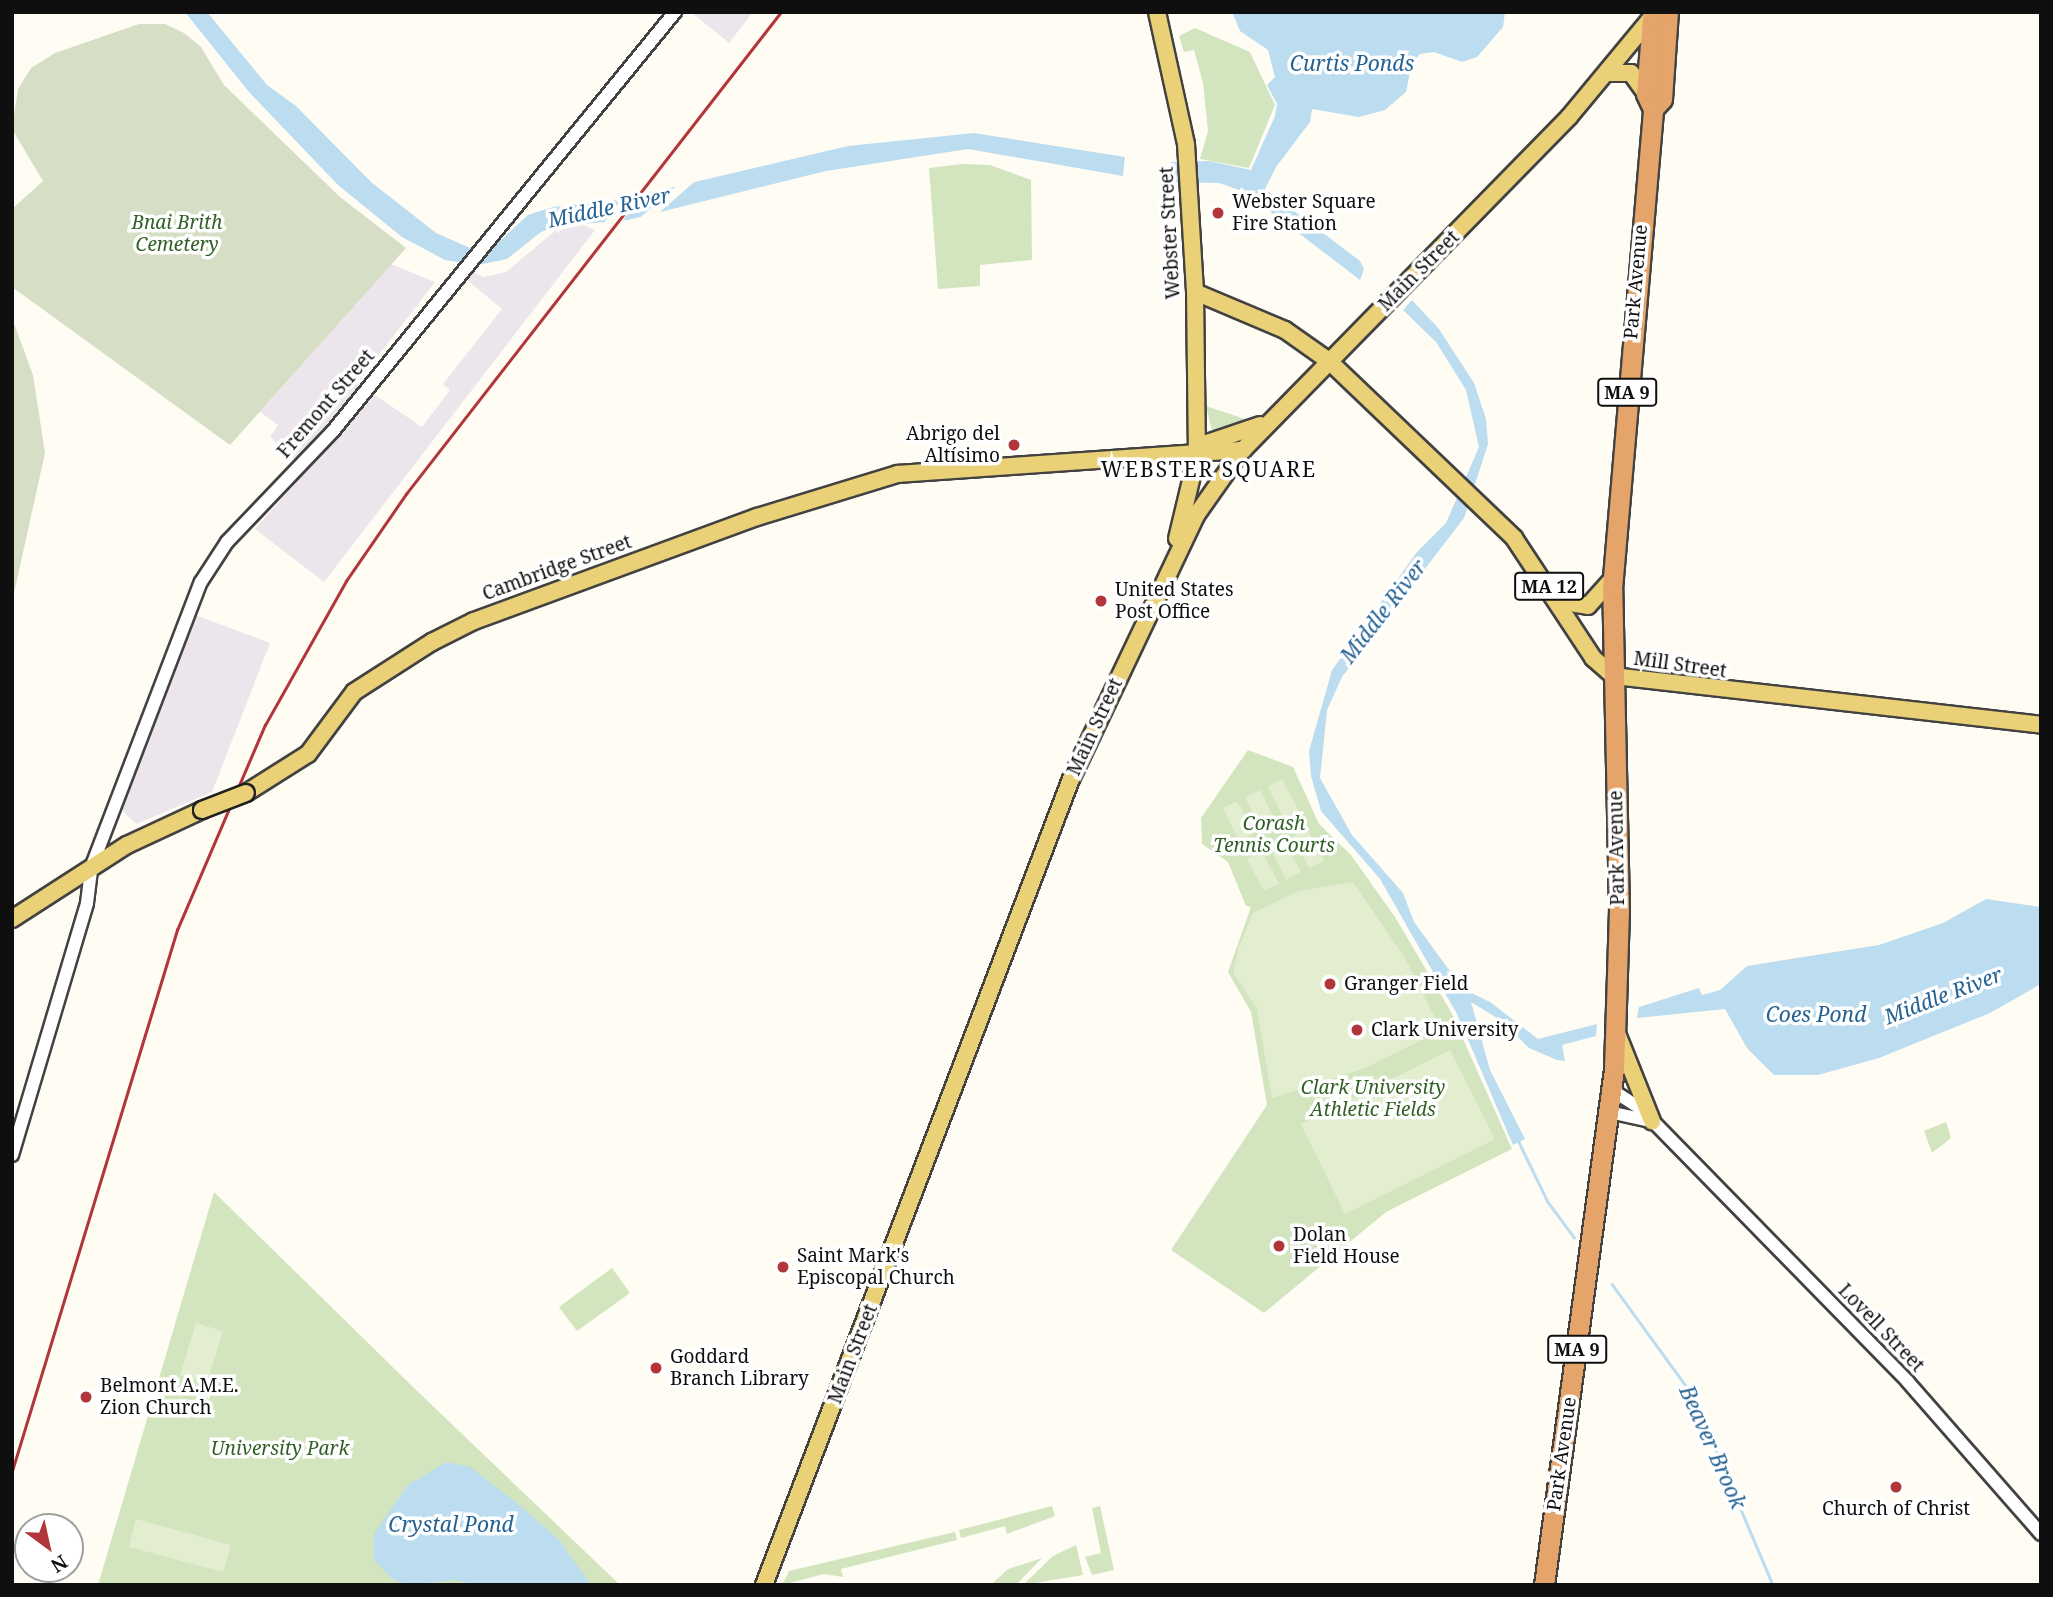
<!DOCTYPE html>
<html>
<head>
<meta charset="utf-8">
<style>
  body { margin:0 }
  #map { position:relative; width:2053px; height:1597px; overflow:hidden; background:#fefcf3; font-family:"Noto Serif",serif }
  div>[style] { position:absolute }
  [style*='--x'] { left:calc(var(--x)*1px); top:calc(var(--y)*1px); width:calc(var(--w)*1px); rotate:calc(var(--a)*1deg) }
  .industrial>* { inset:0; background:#ece5ec }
  .green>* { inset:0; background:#d2e5bf }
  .cemetery>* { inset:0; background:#d6dec5 }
  .pitch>* { inset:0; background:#e3edd0 }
  .water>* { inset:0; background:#bcdcf0 }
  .pier>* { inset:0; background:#fefcf3 }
  .stream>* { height:2.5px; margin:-1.25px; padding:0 1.25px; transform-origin:1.25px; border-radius:1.25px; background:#bcdcf0 }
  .roads { filter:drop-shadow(2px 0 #424242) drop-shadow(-2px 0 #424242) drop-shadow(0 2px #424242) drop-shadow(0 -2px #424242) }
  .minor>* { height:12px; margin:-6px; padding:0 6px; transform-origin:6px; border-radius:6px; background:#fff }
  .major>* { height:16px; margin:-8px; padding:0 8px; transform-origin:8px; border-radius:8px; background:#ead076 }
  .highway>* { height:19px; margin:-9.5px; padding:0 9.5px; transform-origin:9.5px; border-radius:9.5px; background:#e5a469 }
  .rail>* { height:2.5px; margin:-1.25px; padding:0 1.25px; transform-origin:1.25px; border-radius:1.25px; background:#b13539 }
  .bridges { filter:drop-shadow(2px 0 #202020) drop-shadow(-2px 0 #202020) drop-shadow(0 2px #202020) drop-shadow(0 -2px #202020) }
  .major-bridge>* { height:16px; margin:-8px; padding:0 8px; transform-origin:8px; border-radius:8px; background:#ead076 }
  .dots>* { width:19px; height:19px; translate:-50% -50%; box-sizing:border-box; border:4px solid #fff; border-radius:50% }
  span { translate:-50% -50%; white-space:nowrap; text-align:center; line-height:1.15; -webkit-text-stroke:7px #fff; paint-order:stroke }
  .shield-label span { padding:2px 5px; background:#fff; border:2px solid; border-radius:5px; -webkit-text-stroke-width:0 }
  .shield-label { font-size:18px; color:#0f0f0f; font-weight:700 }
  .poi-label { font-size:19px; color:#0f0f0f }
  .left { translate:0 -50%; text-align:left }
  .right { translate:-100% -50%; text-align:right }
  .park-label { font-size:19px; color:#316026; font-style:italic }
  .street-label { font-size:19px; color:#0f0f0f }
  .water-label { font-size:21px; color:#256294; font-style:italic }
  .neighbourhood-label { font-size:21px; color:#0f0f0f; letter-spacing:2px }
  .frame { position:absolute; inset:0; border:14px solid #0f0f0f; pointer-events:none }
  .north { position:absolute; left:14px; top:1513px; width:70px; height:70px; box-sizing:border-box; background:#fff; border:2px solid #9f9f9f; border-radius:50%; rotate:147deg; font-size:19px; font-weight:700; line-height:28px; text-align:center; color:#0f0f0f }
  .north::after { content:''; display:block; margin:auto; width:24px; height:32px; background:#b13539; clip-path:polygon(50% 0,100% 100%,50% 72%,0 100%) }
</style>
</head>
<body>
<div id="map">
  <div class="industrial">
    <div style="clip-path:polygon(691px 12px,753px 12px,729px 43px)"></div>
    <div style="clip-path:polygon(583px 225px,595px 230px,324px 582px,255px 529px,307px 470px,270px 437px,278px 425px,260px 412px,391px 264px,435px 282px,357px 383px,422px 427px,450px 390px,443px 384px,502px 309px,466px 279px,472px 272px,484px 277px,506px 272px,555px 231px)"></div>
    <div style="clip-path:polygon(195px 615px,270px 643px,212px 792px,136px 824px,122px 810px)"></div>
  </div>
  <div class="green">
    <div style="clip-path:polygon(1195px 28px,1250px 52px,1275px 105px,1249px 168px,1200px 159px,1208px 131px,1203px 83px,1194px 50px,1184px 52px,1179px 36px)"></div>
    <div style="clip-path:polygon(963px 164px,990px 165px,1031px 180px,1032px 260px,980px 265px,980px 286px,938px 289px,929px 168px)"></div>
    <div style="clip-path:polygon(1206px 406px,1248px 420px,1212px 431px)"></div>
    <div style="clip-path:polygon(1248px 750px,1293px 767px,1319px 824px,1351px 855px,1395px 917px,1451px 1012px,1512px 1149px,1386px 1212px,1264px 1313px,1171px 1250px,1267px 1105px,1251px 1012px,1228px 972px,1251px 907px,1246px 906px,1228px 862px,1202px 844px,1201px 818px)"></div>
    <div style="clip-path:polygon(1946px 1122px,1951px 1138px,1932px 1153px,1924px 1131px)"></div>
    <div style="clip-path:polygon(214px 1192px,414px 1388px,620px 1585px,98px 1585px)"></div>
    <div style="clip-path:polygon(612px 1268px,630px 1293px,577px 1331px,559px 1307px)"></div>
    <div style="clip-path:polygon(1052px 1506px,1055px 1516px,1007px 1534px,1005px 1526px,961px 1538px,959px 1530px)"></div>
    <div style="clip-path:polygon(1100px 1506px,1114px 1570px,1092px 1575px,1085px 1557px,1101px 1553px,1092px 1508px)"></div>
    <div style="clip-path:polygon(955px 1532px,957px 1540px,841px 1569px,843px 1577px,824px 1574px,782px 1585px,789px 1571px)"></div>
    <div style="clip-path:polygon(1076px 1545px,1083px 1575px,1023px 1585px,1053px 1556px)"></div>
    <div style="clip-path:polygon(1042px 1558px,1016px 1585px,991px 1585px,1008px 1569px)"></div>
  </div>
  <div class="cemetery">
    <div style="clip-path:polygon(139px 24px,165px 24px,184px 33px,201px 47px,224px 85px,340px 197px,406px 248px,230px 445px,12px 287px,12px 209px,43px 181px,12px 129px,18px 89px,31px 68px,55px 53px)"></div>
    <div style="clip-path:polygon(12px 318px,33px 375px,45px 453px,12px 602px)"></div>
  </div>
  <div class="pitch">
    <div style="clip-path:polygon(1282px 779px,1299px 811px,1284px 819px,1268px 787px)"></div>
    <div style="clip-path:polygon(1260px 790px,1276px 822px,1261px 830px,1245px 797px)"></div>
    <div style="clip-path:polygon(1237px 801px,1254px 833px,1239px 841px,1223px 808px)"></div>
    <div style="clip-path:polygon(1307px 828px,1324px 861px,1309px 868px,1293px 836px)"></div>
    <div style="clip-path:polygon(1284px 840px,1301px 872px,1286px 880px,1270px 847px)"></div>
    <div style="clip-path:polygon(1262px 851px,1279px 884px,1264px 891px,1247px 859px)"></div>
    <div style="clip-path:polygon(1353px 882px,1405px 958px,1436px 1020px,1432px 1035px,1365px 1068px,1272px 1098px,1257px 1009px,1233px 972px,1239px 947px,1253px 913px,1298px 891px)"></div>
    <div style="clip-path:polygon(1450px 1050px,1495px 1139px,1345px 1214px,1301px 1124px)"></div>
    <div style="clip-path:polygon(196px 1323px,223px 1331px,207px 1383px,180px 1375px)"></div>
    <div style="clip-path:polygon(136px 1519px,231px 1545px,223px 1572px,129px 1547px)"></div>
  </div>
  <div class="water">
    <div style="clip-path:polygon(185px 12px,207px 12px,267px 85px,296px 106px,371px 182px,436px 233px,470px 248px,499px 242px,528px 215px,553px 207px,618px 200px,848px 146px,974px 133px,1125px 157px,1123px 176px,968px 149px,826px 171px,628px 220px,559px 226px,541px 232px,507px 259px,478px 265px,445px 260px,402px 237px,338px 185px,249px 92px)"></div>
    <div style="clip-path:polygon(1232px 12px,1505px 12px,1503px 27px,1477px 57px,1462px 62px,1434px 52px,1420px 54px,1412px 63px,1406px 92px,1385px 110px,1359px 117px,1312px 109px,1310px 122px,1276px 167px,1265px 189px,1360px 261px,1364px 269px,1360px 280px,1245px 192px,1219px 183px,1169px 182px,1171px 162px,1209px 161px,1251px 170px,1275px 116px,1277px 104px,1267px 85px,1275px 77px,1268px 50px,1240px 31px)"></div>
    <div style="clip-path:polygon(1412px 300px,1439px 329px,1474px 383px,1486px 419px,1488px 444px,1464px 518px,1342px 677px,1327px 710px,1320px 778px,1352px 835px,1403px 893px,1414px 922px,1463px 989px,1490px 1002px,1538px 1039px,1597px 1024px,1596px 1036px,1562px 1045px,1565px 1061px,1557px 1060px,1529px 1048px,1502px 1021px,1471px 1002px,1490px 1070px,1525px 1139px,1513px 1145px,1457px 1014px,1380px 879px,1321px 811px,1311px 776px,1309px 751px,1332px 670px,1417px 552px,1446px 523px,1479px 447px,1466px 390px,1436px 342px,1403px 310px)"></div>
    <div style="clip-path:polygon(1986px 899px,2041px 907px,2041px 984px,1990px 1013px,1879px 1058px,1818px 1075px,1774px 1075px,1747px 1048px,1725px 1009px,1637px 1018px,1639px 1007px,1699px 988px,1702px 995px,1720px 990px,1747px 966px,1879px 945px,1943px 923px)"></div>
    <div style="clip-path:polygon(447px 1462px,470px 1467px,517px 1503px,559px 1540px,591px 1585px,474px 1585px,455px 1580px,406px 1585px,391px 1578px,374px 1559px,374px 1534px,408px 1485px)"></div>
  </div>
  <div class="pier">
    <div style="clip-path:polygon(701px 176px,652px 219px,635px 222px,682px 181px)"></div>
    <div style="clip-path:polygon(646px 191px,620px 224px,603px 224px,625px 195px)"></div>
  </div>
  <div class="stream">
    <div style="--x:1518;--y:1140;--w:69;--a:64.2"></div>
    <div style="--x:1548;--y:1202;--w:44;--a:53.4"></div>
    <div style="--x:1612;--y:1284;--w:136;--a:54"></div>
    <div style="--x:1692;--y:1394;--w:207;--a:67"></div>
  </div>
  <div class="roads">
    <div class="minor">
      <div style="--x:1612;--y:1090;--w:33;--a:33"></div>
      <div style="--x:1640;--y:1108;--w:383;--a:45.6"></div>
      <div style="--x:1908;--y:1382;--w:202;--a:48.8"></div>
      <div style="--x:1609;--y:1112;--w:43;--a:12.1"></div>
      <div style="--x:12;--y:1155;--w:263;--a:-73.4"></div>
      <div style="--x:87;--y:903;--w:35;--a:-83"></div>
      <div style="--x:91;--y:868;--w:306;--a:-69"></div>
      <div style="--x:201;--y:582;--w:48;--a:-57"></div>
      <div style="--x:227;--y:542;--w:153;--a:-46.3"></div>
      <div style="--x:333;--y:431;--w:541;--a:-50.78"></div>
    </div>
    <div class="major">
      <div style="--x:1157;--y:12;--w:135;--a:77.6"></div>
      <div style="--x:1186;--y:144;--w:148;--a:86.5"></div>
      <div style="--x:1195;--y:292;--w:163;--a:89.3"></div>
      <div style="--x:1197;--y:455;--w:86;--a:103.4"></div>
      <div style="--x:1607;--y:73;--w:24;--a:0"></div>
      <div style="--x:1631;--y:73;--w:26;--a:54"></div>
      <div style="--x:1195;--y:292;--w:98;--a:22.9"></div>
      <div style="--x:1285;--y:330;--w:54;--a:35.2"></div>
      <div style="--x:1329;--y:361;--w:256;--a:43.7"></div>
      <div style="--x:1514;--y:538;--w:144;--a:56.6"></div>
      <div style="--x:1593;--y:658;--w:28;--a:41"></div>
      <div style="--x:1614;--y:676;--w:430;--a:6.5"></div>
      <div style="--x:1197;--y:455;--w:16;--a:-50"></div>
      <div style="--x:1207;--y:443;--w:56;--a:-18.8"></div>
      <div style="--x:1554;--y:589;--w:27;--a:34"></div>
      <div style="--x:1576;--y:604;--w:12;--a:9"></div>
      <div style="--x:1588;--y:606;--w:38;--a:-48"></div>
      <div style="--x:246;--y:793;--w:73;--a:-32.2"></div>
      <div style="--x:308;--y:754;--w:77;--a:-53.4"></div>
      <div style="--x:354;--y:692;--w:93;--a:-32.7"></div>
      <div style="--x:432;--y:642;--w:47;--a:-26.6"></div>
      <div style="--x:474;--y:621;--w:302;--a:-20.2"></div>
      <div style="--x:757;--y:517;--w:147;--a:-17"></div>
      <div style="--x:898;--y:474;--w:346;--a:-4"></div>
      <div style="--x:12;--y:919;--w:137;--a:-32.8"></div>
      <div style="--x:127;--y:845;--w:83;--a:-25"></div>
      <div style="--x:1618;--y:1036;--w:92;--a:68.2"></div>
      <div style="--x:764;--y:1585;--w:862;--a:-69.15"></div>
      <div style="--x:1071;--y:779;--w:293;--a:-64.6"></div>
      <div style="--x:1197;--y:514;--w:75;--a:-54.8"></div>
      <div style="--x:1240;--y:453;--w:470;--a:-45.6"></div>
      <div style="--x:1569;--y:117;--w:130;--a:-50.3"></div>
    </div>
    <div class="highway">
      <div style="--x:1653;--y:109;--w:13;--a:-48"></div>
      <div style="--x:1662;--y:99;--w:87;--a:-86.1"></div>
      <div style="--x:1544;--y:1585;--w:521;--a:-82.27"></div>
      <div style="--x:1614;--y:1069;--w:158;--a:-88.2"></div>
      <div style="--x:1619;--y:911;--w:322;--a:-91.2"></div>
      <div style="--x:1612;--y:589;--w:482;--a:-85.1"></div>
      <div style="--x:1653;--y:109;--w:17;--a:-115"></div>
      <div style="--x:1646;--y:94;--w:74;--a:-85.4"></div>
      <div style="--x:1652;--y:20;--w:10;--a:-53"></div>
    </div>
  </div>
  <div class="rail">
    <div style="--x:12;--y:1471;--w:566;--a:-73.04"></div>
    <div style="--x:177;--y:930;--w:223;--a:-66.8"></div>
    <div style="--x:265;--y:725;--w:165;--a:-60.6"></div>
    <div style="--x:346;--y:581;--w:106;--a:-55.4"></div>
    <div style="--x:406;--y:494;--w:611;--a:-52.12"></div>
  </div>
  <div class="bridges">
    <div class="major-bridge">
      <div style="--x:202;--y:810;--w:47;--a:-21.1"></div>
    </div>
  </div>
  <div class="dots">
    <div style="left:1218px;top:213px;background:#b13539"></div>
    <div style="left:1014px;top:445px;background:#b13539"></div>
    <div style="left:1101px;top:601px;background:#b13539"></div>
    <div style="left:1330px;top:984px;background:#b13539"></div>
    <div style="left:1357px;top:1030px;background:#b13539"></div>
    <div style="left:1279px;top:1246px;background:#b13539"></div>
    <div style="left:783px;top:1267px;background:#b13539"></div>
    <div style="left:656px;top:1368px;background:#b13539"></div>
    <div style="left:86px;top:1397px;background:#b13539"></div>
    <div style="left:1896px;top:1487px;background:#b13539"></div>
  </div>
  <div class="shield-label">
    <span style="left:1627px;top:392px">MA 9</span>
    <span style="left:1549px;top:586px">MA 12</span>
    <span style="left:1577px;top:1349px">MA 9</span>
  </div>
  <div class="poi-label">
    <span class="left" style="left:1232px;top:213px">Webster Square<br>Fire Station</span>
    <span class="right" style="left:1000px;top:445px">Abrigo del<br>Altísimo</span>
    <span class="left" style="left:1115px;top:601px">United States<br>Post Office</span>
    <span class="left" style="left:1344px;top:984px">Granger Field</span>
    <span class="left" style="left:1371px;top:1030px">Clark University</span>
    <span class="left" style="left:1293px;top:1246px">Dolan<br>Field House</span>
    <span class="left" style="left:797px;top:1267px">Saint Mark's<br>Episcopal Church</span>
    <span class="left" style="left:670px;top:1368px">Goddard<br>Branch Library</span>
    <span class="left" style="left:100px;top:1397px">Belmont A.M.E.<br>Zion Church</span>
    <span style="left:1896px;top:1509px">Church of Christ</span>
  </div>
  <div class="park-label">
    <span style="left:177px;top:234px">Bnai Brith<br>Cemetery</span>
    <span style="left:1274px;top:835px">Corash<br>Tennis Courts</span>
    <span style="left:1373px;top:1099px">Clark University<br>Athletic Fields</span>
    <span style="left:280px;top:1449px">University Park</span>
  </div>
  <div class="street-label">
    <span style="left:1170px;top:233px;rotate:-93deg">Webster Street</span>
    <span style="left:1419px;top:271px;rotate:-45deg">Main Street</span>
    <span style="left:1636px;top:282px;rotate:-85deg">Park Avenue</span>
    <span style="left:326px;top:404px;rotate:-49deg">Fremont Street</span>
    <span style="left:557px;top:568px;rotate:-20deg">Cambridge Street</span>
    <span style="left:1680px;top:665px;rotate:8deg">Mill Street</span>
    <span style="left:1095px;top:727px;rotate:-65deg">Main Street</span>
    <span style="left:1617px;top:848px;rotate:-91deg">Park Avenue</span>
    <span style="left:1881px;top:1328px;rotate:46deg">Lovell Street</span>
    <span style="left:853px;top:1354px;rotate:-69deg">Main Street</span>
    <span style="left:1562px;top:1454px;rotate:-82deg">Park Avenue</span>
  </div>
  <div class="water-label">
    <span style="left:1352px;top:63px">Curtis Ponds</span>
    <span style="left:609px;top:207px;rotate:-12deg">Middle River</span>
    <span style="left:1383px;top:611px;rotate:-52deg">Middle River</span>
    <span style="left:1943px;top:995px;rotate:-21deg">Middle River</span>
    <span style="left:1816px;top:1014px">Coes Pond</span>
    <span style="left:1713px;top:1447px;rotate:66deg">Beaver Brook</span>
    <span style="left:451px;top:1524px">Crystal Pond</span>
  </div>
  <div class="neighbourhood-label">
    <span style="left:1209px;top:469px">WEBSTER SQUARE</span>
  </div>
  <div class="frame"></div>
  <div class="north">N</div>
</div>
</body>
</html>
